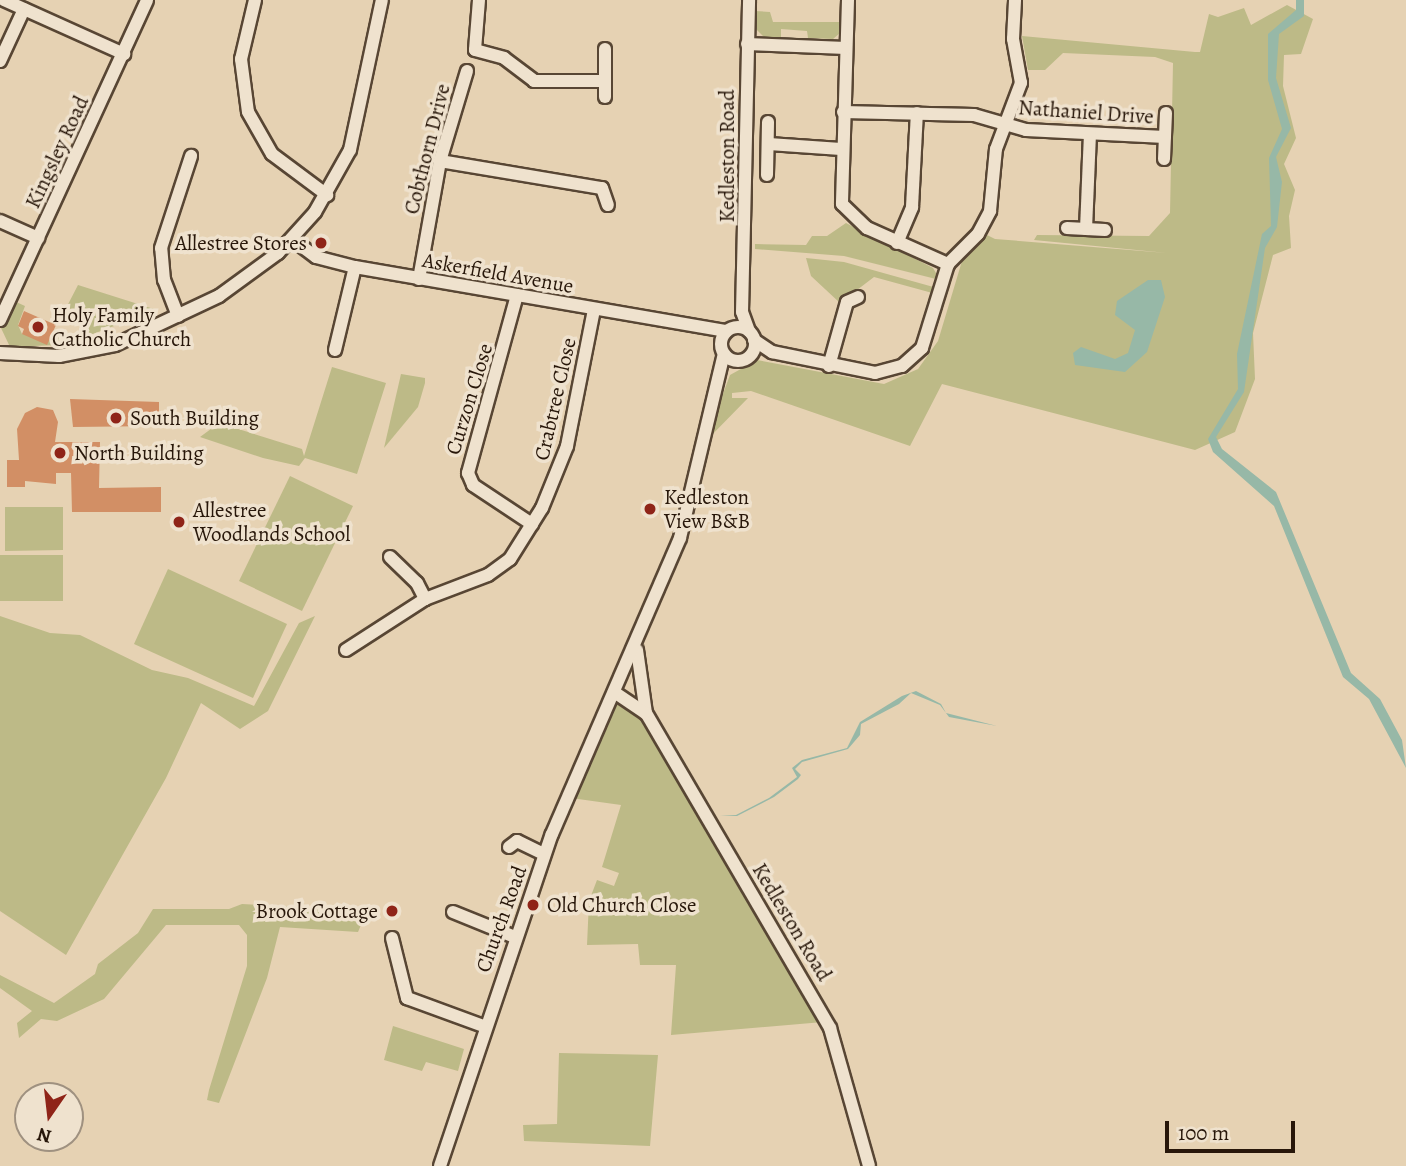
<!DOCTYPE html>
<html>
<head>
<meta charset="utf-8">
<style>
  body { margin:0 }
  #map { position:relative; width:1406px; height:1166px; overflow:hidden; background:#e6d2b3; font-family:Alegreya,serif }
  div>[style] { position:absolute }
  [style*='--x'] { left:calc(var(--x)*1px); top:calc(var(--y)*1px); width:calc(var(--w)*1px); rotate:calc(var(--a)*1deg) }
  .green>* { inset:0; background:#bdba87 }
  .water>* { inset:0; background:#97b8a7 }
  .building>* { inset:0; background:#d28f65 }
  .roads { filter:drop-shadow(2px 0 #584634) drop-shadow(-2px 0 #584634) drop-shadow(0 2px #584634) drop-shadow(0 -2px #584634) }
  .minor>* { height:12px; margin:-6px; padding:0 6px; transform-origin:6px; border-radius:6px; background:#efe2ce }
  .minor>.ring { margin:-6px; padding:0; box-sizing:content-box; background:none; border:12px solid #efe2ce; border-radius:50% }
  .dots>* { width:19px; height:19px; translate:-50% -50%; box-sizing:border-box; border:4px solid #efe2ce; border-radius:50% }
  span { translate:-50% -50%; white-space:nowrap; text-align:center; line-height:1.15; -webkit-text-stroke:7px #efe2ce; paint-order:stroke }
  .street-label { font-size:21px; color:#28170a }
  .poi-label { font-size:21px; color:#28170a }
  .right { translate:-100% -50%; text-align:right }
  .left { translate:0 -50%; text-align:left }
  .north { position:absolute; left:14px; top:1082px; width:70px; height:70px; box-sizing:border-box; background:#efe2ce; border:2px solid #9f9180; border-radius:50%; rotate:194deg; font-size:19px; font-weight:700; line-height:28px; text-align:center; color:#28170a }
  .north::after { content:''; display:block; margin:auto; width:24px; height:32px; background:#8f2418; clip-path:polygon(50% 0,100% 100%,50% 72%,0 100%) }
  .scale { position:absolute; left:1165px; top:1121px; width:130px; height:32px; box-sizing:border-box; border:4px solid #28170a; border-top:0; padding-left:9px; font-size:21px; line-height:24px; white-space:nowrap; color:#28170a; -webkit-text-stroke:5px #efe2ce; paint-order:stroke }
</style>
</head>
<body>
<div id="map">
  <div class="green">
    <div style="clip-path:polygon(1287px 5px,1313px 19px,1301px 54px,1284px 55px,1283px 86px,1296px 138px,1284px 164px,1295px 190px,1289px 216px,1291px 248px,1273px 255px,1253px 333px,1255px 379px,1235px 432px,1195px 450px,942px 384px,910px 446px,751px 391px,732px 393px,732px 398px,748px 398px,705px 442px,730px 375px,757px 360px,884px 384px,918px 369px,938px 341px,962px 261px,987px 235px,995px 239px,1167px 253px,1034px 240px,1037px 235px,1149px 236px,1170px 213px,1173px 63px,1155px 57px,1063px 53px,1045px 70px,1028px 70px,1022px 36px,1195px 52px,1200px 52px,1209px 14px,1218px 17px,1244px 8px,1251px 25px)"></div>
    <div style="clip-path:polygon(755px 11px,770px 12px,773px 22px,840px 22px,840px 33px,833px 39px,808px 38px,807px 31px,781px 29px,781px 38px,764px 37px,755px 28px)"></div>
    <div style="clip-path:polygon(846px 223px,933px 268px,940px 280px,844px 256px,755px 249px,755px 244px,806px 245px,812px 236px,827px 236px)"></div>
    <div style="clip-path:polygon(806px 258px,844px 262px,937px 288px,936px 294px,874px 277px,840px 303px,811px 276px)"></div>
    <div style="clip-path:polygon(78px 285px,157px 310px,74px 341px,82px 325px,78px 317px,62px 316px)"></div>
    <div style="clip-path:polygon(14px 301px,25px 306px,18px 325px,22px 334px,53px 331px,60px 336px,57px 345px,10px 347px,1px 328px)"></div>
    <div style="clip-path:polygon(332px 367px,386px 383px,357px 474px,305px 458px,299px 466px,263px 458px,200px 437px,219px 423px,302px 449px,304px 456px)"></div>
    <div style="clip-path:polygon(401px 374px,425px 378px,425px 383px,418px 407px,384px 448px)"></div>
    <div style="clip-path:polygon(290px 476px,353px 506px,302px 611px,239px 581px)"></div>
    <div style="clip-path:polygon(5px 507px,63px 507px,63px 550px,5px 551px)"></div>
    <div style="clip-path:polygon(0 555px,63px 555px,63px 601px,0 601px)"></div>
    <div style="clip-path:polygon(168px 569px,287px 624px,253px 698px,134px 644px)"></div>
    <div style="clip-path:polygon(0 616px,50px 633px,80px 635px,152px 670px,188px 678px,254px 706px,299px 623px,315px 616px,268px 711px,240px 729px,201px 703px,166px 778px,66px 955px,0 911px)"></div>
    <div style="clip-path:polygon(621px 700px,642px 714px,823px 1022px,671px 1035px,676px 965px,640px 965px,638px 944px,587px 945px,589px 901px,597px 880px,614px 886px,619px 873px,602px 867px,621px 805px,571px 798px,609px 712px)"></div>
    <div style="clip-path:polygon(242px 904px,354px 909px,364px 918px,358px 932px,280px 927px,267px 978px,219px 1103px,207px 1100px,209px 1090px,247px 966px,247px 935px,239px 925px,166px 925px,104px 999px,57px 1021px,41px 1019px,19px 1038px,17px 1023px,32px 1011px,0 988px,0 975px,54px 1003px,95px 974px,98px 964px,138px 933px,153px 909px,229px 909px)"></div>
    <div style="clip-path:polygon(393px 1026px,464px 1049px,458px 1071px,426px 1062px,422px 1071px,384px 1060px)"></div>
    <div style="clip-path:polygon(559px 1053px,658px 1055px,650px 1146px,524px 1141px,523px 1125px,557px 1124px)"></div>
  </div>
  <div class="water">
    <div style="clip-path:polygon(1296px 0,1304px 0,1304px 16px,1279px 34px,1276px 78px,1291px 128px,1276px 157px,1282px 182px,1277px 227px,1265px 248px,1244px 392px,1216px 437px,1222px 449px,1276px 492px,1351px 673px,1380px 699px,1402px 740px,1406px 768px,1369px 699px,1343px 677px,1274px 506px,1213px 452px,1208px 439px,1238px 389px,1237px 354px,1262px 234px,1271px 226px,1269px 158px,1282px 129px,1268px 80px,1268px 34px,1296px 10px)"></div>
    <div style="clip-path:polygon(1148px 280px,1161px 280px,1165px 297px,1147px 352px,1125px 372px,1075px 365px,1073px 353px,1081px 347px,1115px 359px,1128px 353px,1135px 330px,1115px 315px,1117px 301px)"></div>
    <div style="clip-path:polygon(916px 691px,941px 704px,946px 713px,997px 726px,949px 717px,940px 705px,911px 693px,899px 704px,861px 724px,860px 735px,848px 749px,802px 762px,795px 769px,801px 775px,798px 779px,774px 797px,737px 816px,720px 816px,736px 815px,769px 798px,797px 777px,792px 768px,802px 760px,847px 748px,860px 722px,902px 696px)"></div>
  </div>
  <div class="building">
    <div style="clip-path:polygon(24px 311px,56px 325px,47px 345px,22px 334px,24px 329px,18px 326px)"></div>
    <div style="clip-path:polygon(70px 399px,159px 402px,159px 426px,73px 427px)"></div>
    <div style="clip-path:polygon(37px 407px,53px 410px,58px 422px,55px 442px,100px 442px,99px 488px,161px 487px,161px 512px,72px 512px,71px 473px,56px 473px,56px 484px,25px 481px,25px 487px,7px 487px,7px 460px,19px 460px,17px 429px,25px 413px)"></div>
  </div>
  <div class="roads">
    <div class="minor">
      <div style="--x:4;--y:0;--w:132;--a:24.2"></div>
      <div style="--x:255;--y:0;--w:61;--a:103.3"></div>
      <div style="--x:241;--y:59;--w:53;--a:82.5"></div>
      <div style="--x:248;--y:112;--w:48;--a:60.3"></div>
      <div style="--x:272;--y:154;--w:69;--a:36.7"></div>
      <div style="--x:479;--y:0;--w:50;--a:94.6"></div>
      <div style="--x:475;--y:50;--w:30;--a:15"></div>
      <div style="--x:504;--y:58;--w:38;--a:37"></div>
      <div style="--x:534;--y:81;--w:71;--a:0"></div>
      <div style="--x:848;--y:0;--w:204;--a:91.7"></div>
      <div style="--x:842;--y:204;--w:35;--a:44"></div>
      <div style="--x:867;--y:228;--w:89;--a:24"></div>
      <div style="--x:747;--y:44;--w:99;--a:2.3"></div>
      <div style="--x:0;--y:61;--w:57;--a:-65.2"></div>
      <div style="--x:605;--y:97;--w:48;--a:-90"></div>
      <div style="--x:843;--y:112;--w:131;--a:1.3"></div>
      <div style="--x:974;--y:115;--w:54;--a:16.1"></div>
      <div style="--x:1026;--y:130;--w:139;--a:2.9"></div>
      <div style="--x:769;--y:144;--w:72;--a:4"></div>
      <div style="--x:1164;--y:159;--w:46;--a:-87.5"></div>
      <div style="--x:440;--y:161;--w:164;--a:9.5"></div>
      <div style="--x:602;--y:188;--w:18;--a:71"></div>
      <div style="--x:767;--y:175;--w:53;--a:-88.9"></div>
      <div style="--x:0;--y:221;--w:42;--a:24.1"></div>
      <div style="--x:1067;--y:228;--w:38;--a:3"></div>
      <div style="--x:1086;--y:229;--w:94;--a:-87.6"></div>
      <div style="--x:292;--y:239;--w:30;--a:37"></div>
      <div style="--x:316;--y:257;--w:40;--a:14.4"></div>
      <div style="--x:355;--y:267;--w:377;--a:9.8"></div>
      <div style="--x:897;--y:243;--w:39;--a:-67"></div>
      <div style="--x:912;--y:207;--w:94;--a:-87"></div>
      <div style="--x:419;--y:279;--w:120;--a:-79.9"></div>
      <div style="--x:440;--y:161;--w:94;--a:-73.3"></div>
      <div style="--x:517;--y:295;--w:185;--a:105.4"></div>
      <div style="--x:468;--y:473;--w:13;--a:67"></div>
      <div style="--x:473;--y:485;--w:71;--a:33.5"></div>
      <div style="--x:178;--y:316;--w:39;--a:-111"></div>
      <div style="--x:164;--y:280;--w:32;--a:-95"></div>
      <div style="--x:161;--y:248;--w:97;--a:-71.9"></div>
      <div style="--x:0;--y:320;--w:352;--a:-65.3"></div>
      <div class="ring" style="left:721px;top:327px;width:22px;height:22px"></div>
      <div style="--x:749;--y:331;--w:20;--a:-110"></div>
      <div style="--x:742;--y:312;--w:312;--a:-88.7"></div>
      <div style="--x:754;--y:340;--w:22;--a:34"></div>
      <div style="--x:772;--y:352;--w:105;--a:11.5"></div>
      <div style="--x:875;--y:373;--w:28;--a:-15"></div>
      <div style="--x:902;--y:366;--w:27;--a:-42"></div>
      <div style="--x:922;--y:348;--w:88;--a:-72.8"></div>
      <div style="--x:948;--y:264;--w:42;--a:-45"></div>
      <div style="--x:978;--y:234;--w:26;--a:-62"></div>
      <div style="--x:990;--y:211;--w:62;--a:-84.5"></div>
      <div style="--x:996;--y:149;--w:71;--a:-69.3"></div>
      <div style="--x:1021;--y:83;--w:45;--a:-100.3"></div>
      <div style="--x:1013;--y:39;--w:39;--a:-87"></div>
      <div style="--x:335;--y:350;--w:85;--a:-76.5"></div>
      <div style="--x:0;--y:353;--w:59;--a:2.9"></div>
      <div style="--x:59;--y:356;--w:57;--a:-11.1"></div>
      <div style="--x:115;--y:345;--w:115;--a:-25.2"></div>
      <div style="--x:219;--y:296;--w:73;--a:-36.1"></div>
      <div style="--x:278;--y:253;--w:55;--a:-47.9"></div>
      <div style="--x:315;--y:212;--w:71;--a:-60.6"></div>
      <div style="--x:350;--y:150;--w:153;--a:-78"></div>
      <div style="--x:829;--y:366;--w:66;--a:-74.3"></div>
      <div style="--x:847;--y:302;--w:12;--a:-24"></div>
      <div style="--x:390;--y:557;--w:37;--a:44"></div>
      <div style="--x:417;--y:583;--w:18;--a:63"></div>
      <div style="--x:346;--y:650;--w:94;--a:-32.8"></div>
      <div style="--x:425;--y:599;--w:67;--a:-20.9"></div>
      <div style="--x:488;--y:575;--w:27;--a:-36"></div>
      <div style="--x:510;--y:559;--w:60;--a:-57.9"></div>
      <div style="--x:542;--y:508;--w:67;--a:-68"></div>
      <div style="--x:567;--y:446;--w:139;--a:-78.8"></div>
      <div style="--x:637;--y:650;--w:64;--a:81.9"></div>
      <div style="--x:646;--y:713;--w:365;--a:59.7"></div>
      <div style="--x:830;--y:1028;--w:143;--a:74.2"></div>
      <div style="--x:614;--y:692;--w:37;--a:34"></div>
      <div style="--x:509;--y:847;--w:10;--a:-37"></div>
      <div style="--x:517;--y:841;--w:30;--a:26"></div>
      <div style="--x:453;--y:912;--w:67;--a:22"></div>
      <div style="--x:392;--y:938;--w:62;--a:76"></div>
      <div style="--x:407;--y:998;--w:81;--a:20.2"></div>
      <div style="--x:440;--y:1166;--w:350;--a:-71.4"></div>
      <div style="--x:552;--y:834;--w:322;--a:-66.6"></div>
      <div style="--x:680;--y:538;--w:189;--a:-76.6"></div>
    </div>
  </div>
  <div class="dots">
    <div style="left:321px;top:243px;background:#8f2418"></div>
    <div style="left:38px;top:327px;background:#8f2418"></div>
    <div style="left:116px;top:418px;background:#8f2418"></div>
    <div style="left:60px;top:453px;background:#8f2418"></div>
    <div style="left:650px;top:509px;background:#8f2418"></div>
    <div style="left:179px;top:522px;background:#8f2418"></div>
    <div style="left:533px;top:905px;background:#8f2418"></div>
    <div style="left:392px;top:911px;background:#8f2418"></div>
  </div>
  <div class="street-label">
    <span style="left:1086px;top:112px;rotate:4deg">Nathaniel Drive</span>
    <span style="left:427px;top:149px;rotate:-76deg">Cobthorn Drive</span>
    <span style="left:57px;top:152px;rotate:-65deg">Kingsley Road</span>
    <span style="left:727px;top:156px;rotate:-90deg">Kedleston Road</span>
    <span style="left:498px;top:273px;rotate:10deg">Askerfield Avenue</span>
    <span style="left:469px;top:399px;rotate:-73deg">Curzon Close</span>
    <span style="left:555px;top:399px;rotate:-77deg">Crabtree Close</span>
    <span style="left:501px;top:919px;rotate:-70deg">Church Road</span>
    <span style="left:792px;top:922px;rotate:59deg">Kedleston Road</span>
  </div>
  <div class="poi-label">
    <span class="right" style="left:307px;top:243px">Allestree Stores</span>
    <span class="left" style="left:52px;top:327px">Holy Family<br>Catholic Church</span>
    <span class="left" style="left:130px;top:418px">South Building</span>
    <span class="left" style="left:74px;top:453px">North Building</span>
    <span class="left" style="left:664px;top:509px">Kedleston<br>View B&amp;B</span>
    <span class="left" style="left:193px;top:522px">Allestree<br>Woodlands School</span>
    <span class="left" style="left:547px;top:905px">Old Church Close</span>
    <span class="right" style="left:378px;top:911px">Brook Cottage</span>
  </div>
  <div class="north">N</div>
  <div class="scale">100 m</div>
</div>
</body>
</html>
